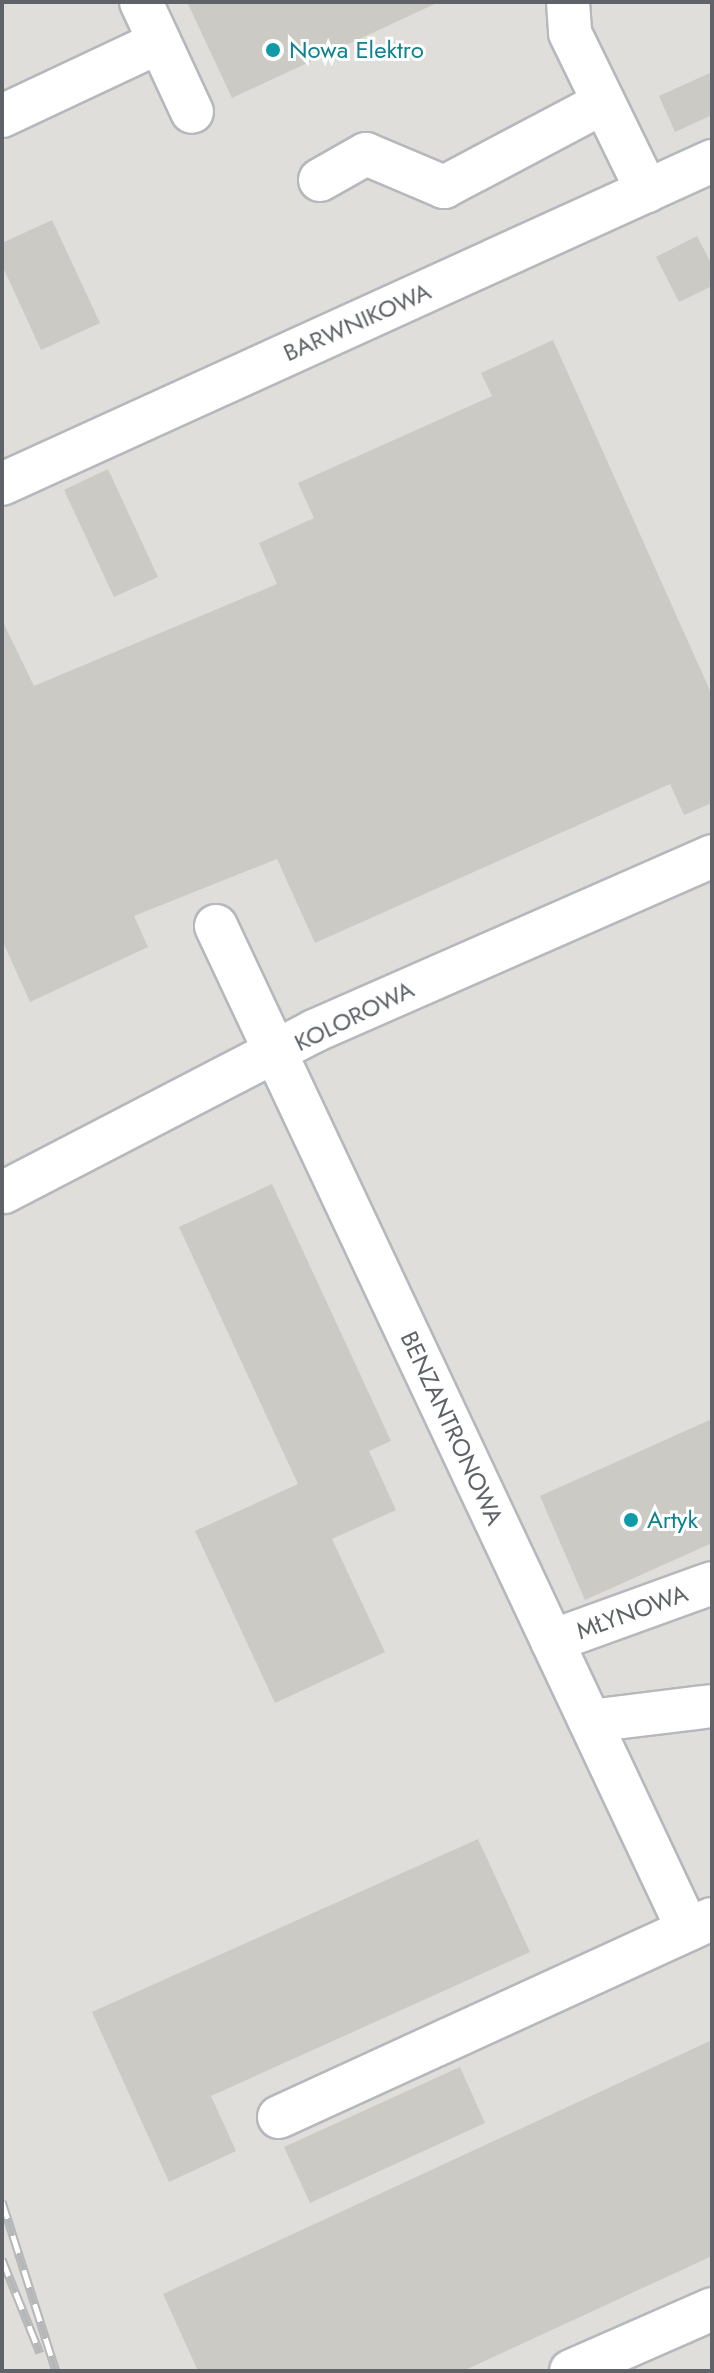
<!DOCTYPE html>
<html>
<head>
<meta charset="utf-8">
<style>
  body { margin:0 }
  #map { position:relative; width:714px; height:2373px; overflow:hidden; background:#f1efe8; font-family:Jost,sans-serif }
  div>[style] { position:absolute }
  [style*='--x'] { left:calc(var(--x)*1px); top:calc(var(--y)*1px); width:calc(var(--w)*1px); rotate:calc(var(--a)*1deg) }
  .industrial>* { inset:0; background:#e0deda }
  .building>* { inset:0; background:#cccac5 }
  .roads { filter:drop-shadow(2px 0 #b5b8bc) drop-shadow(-2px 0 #b5b8bc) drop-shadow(0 2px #b5b8bc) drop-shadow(0 -2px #b5b8bc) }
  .minor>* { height:42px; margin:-21px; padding:0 21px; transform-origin:21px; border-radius:21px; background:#fff }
  .rail>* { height:9px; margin-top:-4.5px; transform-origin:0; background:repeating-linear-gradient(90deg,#fff 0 18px,#b6b7b8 0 36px); box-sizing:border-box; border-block:2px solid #b6b7b8 }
  .dots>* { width:22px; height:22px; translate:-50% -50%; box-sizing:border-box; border:4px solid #fff; border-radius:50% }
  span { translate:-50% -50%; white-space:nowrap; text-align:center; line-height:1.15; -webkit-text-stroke:6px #fff; paint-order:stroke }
  .culture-label { font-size:24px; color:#0d838f }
  .left { translate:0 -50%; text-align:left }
  .street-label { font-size:24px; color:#5f6368 }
  .frame { position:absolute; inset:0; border:4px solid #5f6368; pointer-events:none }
</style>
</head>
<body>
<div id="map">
  <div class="industrial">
    <div style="clip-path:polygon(2px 2px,712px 2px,712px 2371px,2px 2371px)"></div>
  </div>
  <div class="building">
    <div style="clip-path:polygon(187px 2px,439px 2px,232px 98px)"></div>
    <div style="clip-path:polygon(712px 72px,712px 115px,675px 132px,659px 96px)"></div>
    <div style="clip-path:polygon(52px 220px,100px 323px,41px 350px,2px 265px,2px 243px)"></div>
    <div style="clip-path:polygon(697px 236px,712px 265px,712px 286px,679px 302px,656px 257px)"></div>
    <div style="clip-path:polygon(553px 340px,712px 695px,712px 803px,684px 815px,670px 784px,315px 943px,277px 859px,134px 916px,148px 947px,30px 1002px,2px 940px,2px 620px,34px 686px,277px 584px,259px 543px,314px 518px,298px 483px,492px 396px,481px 373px)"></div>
    <div style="clip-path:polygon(108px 469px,158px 577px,114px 597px,64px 490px)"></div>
    <div style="clip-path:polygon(272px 1184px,391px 1441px,369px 1451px,396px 1510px,332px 1539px,385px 1652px,275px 1703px,195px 1531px,298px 1484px,179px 1227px)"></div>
    <div style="clip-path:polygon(712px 1419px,712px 1543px,585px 1600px,540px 1496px)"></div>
    <div style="clip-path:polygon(478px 1839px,530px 1952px,211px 2096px,236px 2151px,169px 2182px,92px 2012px)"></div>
    <div style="clip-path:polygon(712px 2040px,712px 2256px,463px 2371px,198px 2371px,163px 2294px)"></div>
    <div style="clip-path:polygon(460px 2067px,485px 2123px,310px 2203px,284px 2147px)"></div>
  </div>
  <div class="roads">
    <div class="minor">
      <div style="--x:141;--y:2;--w:121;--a:65.1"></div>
      <div style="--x:568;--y:2;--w:31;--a:86"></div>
      <div style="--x:570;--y:33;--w:176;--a:64"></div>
      <div style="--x:2;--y:116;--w:174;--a:-25.2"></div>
      <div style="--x:320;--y:180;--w:53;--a:-29.5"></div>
      <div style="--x:366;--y:154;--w:85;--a:22.9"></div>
      <div style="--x:444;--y:187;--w:178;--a:-27.9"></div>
      <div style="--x:2;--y:484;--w:780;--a:-24.46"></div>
      <div style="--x:216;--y:926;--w:1109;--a:64.82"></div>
      <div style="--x:4;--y:1192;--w:349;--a:-27.4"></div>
      <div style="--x:314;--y:1031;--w:435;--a:-23.7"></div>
      <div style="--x:552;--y:1641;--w:170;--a:-19.9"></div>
      <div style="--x:590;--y:1721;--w:123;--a:-7"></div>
      <div style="--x:279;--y:2117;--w:475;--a:-24.6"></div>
      <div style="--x:571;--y:2371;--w:154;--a:-23.7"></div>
    </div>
  </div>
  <div class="rail">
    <div style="--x:2;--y:2201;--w:178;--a:72.4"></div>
    <div style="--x:2;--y:2259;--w:101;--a:68"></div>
  </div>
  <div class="dots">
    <div style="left:273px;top:50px;background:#0f9aa8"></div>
    <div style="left:631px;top:1520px;background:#0f9aa8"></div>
  </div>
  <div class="culture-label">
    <span class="left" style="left:289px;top:50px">Nowa Elektro</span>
    <span class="left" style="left:647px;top:1520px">Artyk</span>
  </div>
  <div class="street-label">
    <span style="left:357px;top:322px;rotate:-24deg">BARWNIKOWA</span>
    <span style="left:354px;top:1016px;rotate:-26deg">KOLOROWA</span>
    <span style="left:452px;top:1428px;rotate:65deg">BENZANTRONOWA</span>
    <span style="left:632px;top:1612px;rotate:-20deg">MŁYNOWA</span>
  </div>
  <div class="frame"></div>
</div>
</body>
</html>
